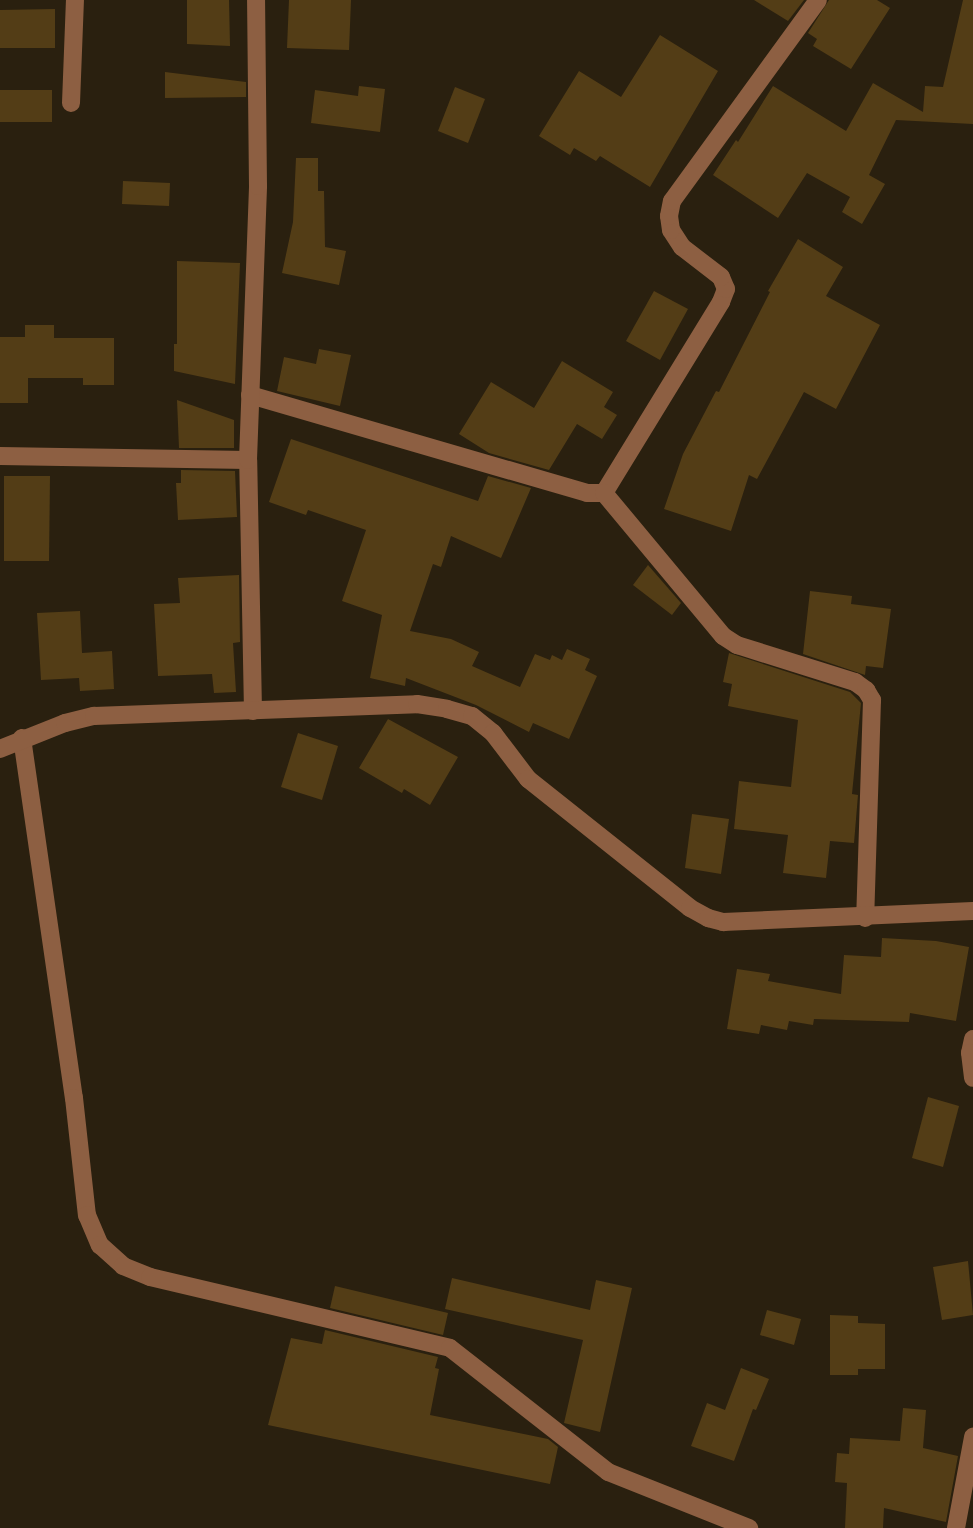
<!DOCTYPE html>
<html>
<head>
<meta charset="utf-8">
<style>
  body { margin:0 }
  #map { position:relative; width:973px; height:1528px; overflow:hidden; background:#2a200f; font-family:"Titillium Web",sans-serif }
  div>[style] { position:absolute }
  [style*='--x'] { left:calc(var(--x)*1px); top:calc(var(--y)*1px); width:calc(var(--w)*1px); rotate:calc(var(--a)*1deg) }
  .building>* { inset:0; background:#533d16 }
  .minor>* { height:18px; margin:-9px; padding:0 9px; transform-origin:9px; border-radius:9px; background:#8d5f42 }
  span { translate:-50% -50%; white-space:nowrap; text-align:center; line-height:1.15; -webkit-text-stroke:7px #201706; paint-order:stroke }
</style>
</head>
<body>
<div id="map">
  <div class="building">
    <div style="clip-path:polygon(187px 0,229px 0,230px 46px,187px 44px)"></div>
    <div style="clip-path:polygon(289px 0,351px 0,349px 50px,287px 48px)"></div>
    <div style="clip-path:polygon(754px 0,804px 0,788px 21px)"></div>
    <div style="clip-path:polygon(829px 0,877px 0,890px 8px,851px 69px,813px 46px,817px 39px,808px 33px)"></div>
    <div style="clip-path:polygon(963px 0,973px 0,973px 124px,896px 120px,869px 175px,885px 184px,862px 224px,842px 212px,850px 197px,807px 173px,778px 218px,713px 175px,736px 140px,738px 142px,773px 86px,846px 131px,873px 83px,923px 112px,925px 86px,943px 87px)"></div>
    <div style="clip-path:polygon(55px 9px,55px 48px,0 48px,0 10px)"></div>
    <div style="clip-path:polygon(660px 35px,718px 71px,650px 187px,600px 156px,596px 161px,574px 148px,570px 155px,539px 136px,579px 71px,621px 97px)"></div>
    <div style="clip-path:polygon(165px 72px,246px 82px,246px 97px,165px 98px)"></div>
    <div style="clip-path:polygon(359px 86px,385px 89px,380px 132px,311px 123px,315px 90px,358px 96px)"></div>
    <div style="clip-path:polygon(455px 87px,485px 99px,468px 143px,438px 131px)"></div>
    <div style="clip-path:polygon(0 90px,52px 90px,52px 122px,0 122px)"></div>
    <div style="clip-path:polygon(296px 158px,318px 158px,318px 191px,324px 191px,325px 247px,346px 251px,339px 285px,282px 273px,293px 222px)"></div>
    <div style="clip-path:polygon(123px 181px,170px 183px,169px 206px,122px 204px)"></div>
    <div style="clip-path:polygon(798px 239px,843px 267px,826px 296px,880px 325px,836px 409px,804px 392px,757px 479px,749px 475px,731px 531px,664px 509px,683px 454px,716px 391px,719px 392px,770px 292px,768px 291px)"></div>
    <div style="clip-path:polygon(177px 261px,240px 263px,235px 384px,174px 371px,174px 344px,177px 344px)"></div>
    <div style="clip-path:polygon(654px 291px,688px 309px,660px 360px,626px 341px)"></div>
    <div style="clip-path:polygon(25px 325px,54px 325px,54px 338px,114px 338px,114px 385px,83px 385px,83px 378px,28px 378px,28px 403px,0 403px,0 337px,25px 337px)"></div>
    <div style="clip-path:polygon(319px 349px,351px 355px,340px 406px,277px 391px,284px 357px,316px 364px)"></div>
    <div style="clip-path:polygon(562px 361px,613px 392px,604px 407px,617px 415px,602px 439px,577px 424px,549px 470px,489px 453px,459px 434px,491px 382px,534px 408px)"></div>
    <div style="clip-path:polygon(177px 400px,234px 420px,234px 448px,179px 448px)"></div>
    <div style="clip-path:polygon(291px 439px,478px 501px,488px 476px,531px 488px,501px 558px,451px 536px,441px 567px,433px 564px,410px 631px,451px 639px,479px 652px,472px 666px,520px 687px,535px 654px,550px 660px,552px 655px,562px 660px,567px 649px,590px 659px,585px 670px,597px 676px,569px 739px,533px 723px,529px 732px,476px 705px,406px 678px,405px 686px,370px 678px,382px 615px,342px 601px,366px 530px,308px 510px,306px 515px,269px 502px)"></div>
    <div style="clip-path:polygon(181px 470px,235px 471px,237px 517px,178px 520px,176px 483px,181px 483px)"></div>
    <div style="clip-path:polygon(4px 476px,50px 476px,49px 561px,4px 561px)"></div>
    <div style="clip-path:polygon(648px 565px,681px 603px,672px 615px,633px 585px)"></div>
    <div style="clip-path:polygon(239px 575px,240px 642px,233px 643px,236px 692px,214px 693px,212px 674px,158px 676px,154px 604px,180px 603px,178px 578px)"></div>
    <div style="clip-path:polygon(810px 591px,852px 596px,851px 604px,891px 609px,883px 668px,866px 666px,865px 675px,803px 654px)"></div>
    <div style="clip-path:polygon(80px 611px,82px 653px,112px 651px,114px 689px,80px 691px,79px 678px,41px 680px,37px 613px)"></div>
    <div style="clip-path:polygon(729px 653px,850px 692px,861px 703px,852px 794px,858px 795px,854px 843px,830px 841px,826px 878px,783px 873px,788px 835px,734px 829px,739px 781px,791px 787px,798px 720px,728px 706px,732px 684px,723px 682px)"></div>
    <div style="clip-path:polygon(388px 719px,458px 757px,430px 805px,404px 789px,402px 793px,359px 768px)"></div>
    <div style="clip-path:polygon(298px 733px,338px 746px,322px 800px,281px 787px)"></div>
    <div style="clip-path:polygon(692px 814px,729px 819px,721px 874px,685px 868px)"></div>
    <div style="clip-path:polygon(882px 938px,936px 941px,969px 947px,956px 1021px,910px 1013px,909px 1022px,814px 1019px,813px 1025px,789px 1021px,787px 1030px,761px 1025px,759px 1034px,727px 1029px,737px 969px,770px 974px,768px 981px,841px 994px,844px 955px,881px 957px)"></div>
    <div style="clip-path:polygon(928px 1097px,959px 1106px,943px 1167px,912px 1158px)"></div>
    <div style="clip-path:polygon(968px 1261px,973px 1315px,942px 1320px,933px 1267px)"></div>
    <div style="clip-path:polygon(452px 1278px,590px 1310px,596px 1280px,632px 1288px,600px 1432px,564px 1423px,583px 1340px,445px 1309px)"></div>
    <div style="clip-path:polygon(335px 1286px,448px 1313px,443px 1335px,330px 1308px)"></div>
    <div style="clip-path:polygon(767px 1310px,801px 1319px,794px 1345px,760px 1335px)"></div>
    <div style="clip-path:polygon(830px 1315px,858px 1316px,858px 1323px,885px 1324px,885px 1369px,858px 1369px,858px 1375px,830px 1375px)"></div>
    <div style="clip-path:polygon(325px 1330px,438px 1357px,435px 1368px,439px 1369px,430px 1415px,548px 1439px,558px 1447px,550px 1484px,268px 1425px,291px 1338px,322px 1344px)"></div>
    <div style="clip-path:polygon(741px 1368px,769px 1379px,756px 1410px,753px 1409px,734px 1461px,691px 1446px,707px 1403px,725px 1410px)"></div>
    <div style="clip-path:polygon(903px 1408px,926px 1410px,923px 1448px,958px 1456px,946px 1522px,884px 1508px,883px 1528px,845px 1528px,847px 1483px,835px 1482px,837px 1453px,849px 1454px,850px 1438px,900px 1441px)"></div>
  </div>
  <div class="minor">
    <div style="--x:71;--y:103;--w:103;--a:-87.8"></div>
    <div style="--x:250;--y:395;--w:351;--a:16.2"></div>
    <div style="--x:587;--y:493;--w:17;--a:0"></div>
    <div style="--x:604;--y:493;--w:224;--a:-58.5"></div>
    <div style="--x:721;--y:302;--w:14;--a:-69"></div>
    <div style="--x:726;--y:289;--w:13;--a:-113"></div>
    <div style="--x:721;--y:277;--w:49;--a:-142.4"></div>
    <div style="--x:682;--y:247;--w:20;--a:-123"></div>
    <div style="--x:671;--y:230;--w:14;--a:-98"></div>
    <div style="--x:669;--y:216;--w:15;--a:-79"></div>
    <div style="--x:672;--y:201;--w:248;--a:-54"></div>
    <div style="--x:0;--y:456;--w:248;--a:0.9"></div>
    <div style="--x:604;--y:493;--w:186;--a:50.2"></div>
    <div style="--x:723;--y:636;--w:17;--a:33"></div>
    <div style="--x:737;--y:645;--w:124;--a:17.4"></div>
    <div style="--x:855;--y:682;--w:14;--a:36"></div>
    <div style="--x:866;--y:690;--w:12;--a:59"></div>
    <div style="--x:872;--y:700;--w:218;--a:91.8"></div>
    <div style="--x:253;--y:711;--w:251;--a:-91.1"></div>
    <div style="--x:248;--y:460;--w:274;--a:-87.9"></div>
    <div style="--x:258;--y:186;--w:186;--a:-90.6"></div>
    <div style="--x:22;--y:738;--w:364;--a:81.8"></div>
    <div style="--x:74;--y:1098;--w:118;--a:83.7"></div>
    <div style="--x:87;--y:1215;--w:33;--a:67"></div>
    <div style="--x:100;--y:1245;--w:31;--a:42"></div>
    <div style="--x:123;--y:1266;--w:29;--a:22"></div>
    <div style="--x:150;--y:1277;--w:308;--a:13.3"></div>
    <div style="--x:450;--y:1348;--w:201;--a:38.1"></div>
    <div style="--x:608;--y:1472;--w:152;--a:21.7"></div>
    <div style="--x:0;--y:749;--w:70;--a:-21.8"></div>
    <div style="--x:65;--y:723;--w:30;--a:-14"></div>
    <div style="--x:94;--y:716;--w:323;--a:-2.1"></div>
    <div style="--x:417;--y:704;--w:30;--a:9"></div>
    <div style="--x:447;--y:709;--w:26;--a:16"></div>
    <div style="--x:472;--y:716;--w:27;--a:39"></div>
    <div style="--x:493;--y:733;--w:58;--a:52.7"></div>
    <div style="--x:528;--y:779;--w:207;--a:38.5"></div>
    <div style="--x:690;--y:908;--w:21;--a:29"></div>
    <div style="--x:708;--y:918;--w:16;--a:15"></div>
    <div style="--x:723;--y:922;--w:250;--a:-2.5"></div>
    <div style="--x:973;--y:1039;--w:14;--a:102"></div>
    <div style="--x:970;--y:1053;--w:25;--a:83"></div>
    <div style="--x:956;--y:1528;--w:93;--a:-79.4"></div>
  </div>
</div>
</body>
</html>
